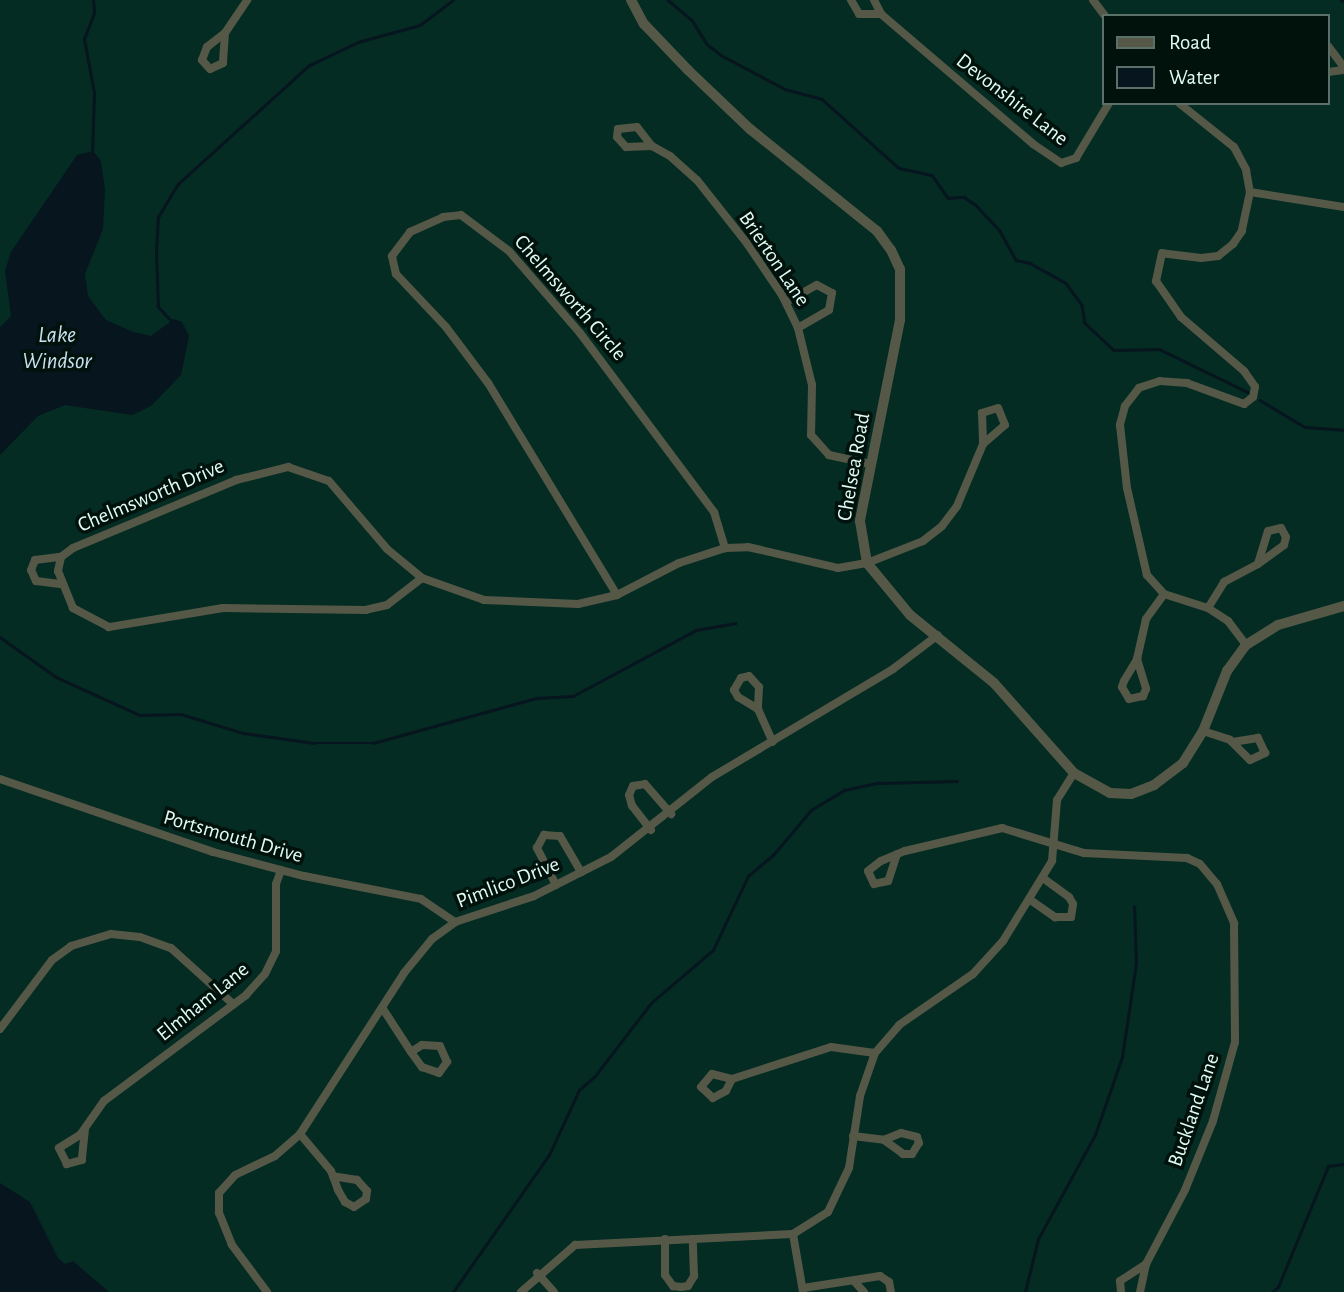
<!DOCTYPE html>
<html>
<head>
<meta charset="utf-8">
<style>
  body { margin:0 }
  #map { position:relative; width:1344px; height:1292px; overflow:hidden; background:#042c23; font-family:"Alegreya Sans",sans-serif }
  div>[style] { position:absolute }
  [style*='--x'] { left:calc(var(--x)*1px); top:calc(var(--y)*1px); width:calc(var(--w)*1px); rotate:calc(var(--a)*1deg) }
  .water>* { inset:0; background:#06151e }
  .stream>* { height:2.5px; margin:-1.25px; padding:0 1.25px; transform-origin:1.25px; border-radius:1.25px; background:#06151e }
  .minor>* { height:8px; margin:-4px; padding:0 4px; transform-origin:4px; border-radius:4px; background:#565847 }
  .tertiary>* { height:10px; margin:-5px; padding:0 5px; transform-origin:5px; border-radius:5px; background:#565847 }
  span { translate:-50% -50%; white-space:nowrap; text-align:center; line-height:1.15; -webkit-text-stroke:7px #01120d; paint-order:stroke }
  .street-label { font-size:21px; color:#e2fcf3 }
  .water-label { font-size:23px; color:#c7e1ef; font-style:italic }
  .legend { position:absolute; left:1102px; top:14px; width:228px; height:91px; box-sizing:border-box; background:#01120d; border:2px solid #5b7069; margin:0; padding:9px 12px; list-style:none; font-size:21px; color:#e2fcf3 }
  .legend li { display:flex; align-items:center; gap:14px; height:35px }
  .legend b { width:35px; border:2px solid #5b7069 }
</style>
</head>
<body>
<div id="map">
  <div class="water">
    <div style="clip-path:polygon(93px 151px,101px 161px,105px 190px,103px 229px,85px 274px,88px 296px,106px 320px,133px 332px,151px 336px,174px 319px,182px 322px,189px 336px,181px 375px,151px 406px,132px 415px,65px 405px,38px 416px,0 455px,0 327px,11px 316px,5px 271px,11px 252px,77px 155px)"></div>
    <div style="clip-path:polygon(0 1183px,30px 1202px,58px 1258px,65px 1264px,73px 1261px,109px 1292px,0 1292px)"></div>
  </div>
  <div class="stream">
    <div style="--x:668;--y:0;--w:31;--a:40"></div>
    <div style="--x:692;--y:20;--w:28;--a:58"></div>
    <div style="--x:707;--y:44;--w:18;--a:38"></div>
    <div style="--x:721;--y:55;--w:72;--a:28"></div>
    <div style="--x:785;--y:89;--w:38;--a:15"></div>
    <div style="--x:822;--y:99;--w:103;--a:41.9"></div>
    <div style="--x:899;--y:168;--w:34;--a:12"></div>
    <div style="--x:932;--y:175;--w:28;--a:55"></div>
    <div style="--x:948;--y:198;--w:16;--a:-4"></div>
    <div style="--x:964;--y:197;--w:14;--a:34"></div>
    <div style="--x:976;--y:205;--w:35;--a:47"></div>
    <div style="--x:1000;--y:231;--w:33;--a:61"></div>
    <div style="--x:1016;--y:260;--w:14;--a:12"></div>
    <div style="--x:1030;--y:263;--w:41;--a:29.1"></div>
    <div style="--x:1066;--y:283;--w:27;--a:54"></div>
    <div style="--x:1082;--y:305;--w:18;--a:81"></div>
    <div style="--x:1085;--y:323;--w:40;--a:43"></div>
    <div style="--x:1114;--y:350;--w:45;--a:-1.3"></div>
    <div style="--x:1159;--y:349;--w:99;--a:25.8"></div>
    <div style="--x:1341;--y:0;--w:3;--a:18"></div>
    <div style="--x:92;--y:154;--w:61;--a:-88.1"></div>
    <div style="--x:94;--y:93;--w:55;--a:-100.5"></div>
    <div style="--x:84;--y:39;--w:28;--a:-69"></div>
    <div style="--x:94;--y:13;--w:13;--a:-94"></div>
    <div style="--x:172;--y:322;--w:21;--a:-133"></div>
    <div style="--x:158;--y:307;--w:54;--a:-92.1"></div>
    <div style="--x:156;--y:253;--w:36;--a:-87"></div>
    <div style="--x:158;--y:217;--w:39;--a:-59"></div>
    <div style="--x:178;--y:184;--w:176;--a:-42.2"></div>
    <div style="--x:308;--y:66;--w:55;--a:-25.6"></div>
    <div style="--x:358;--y:42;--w:64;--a:-15.3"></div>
    <div style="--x:420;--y:25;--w:41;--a:-37.1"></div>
    <div style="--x:1260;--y:400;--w:52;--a:31"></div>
    <div style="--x:1305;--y:427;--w:39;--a:4"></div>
    <div style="--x:0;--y:637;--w:69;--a:35.5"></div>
    <div style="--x:56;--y:677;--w:92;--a:24.3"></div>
    <div style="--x:140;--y:715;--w:41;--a:-1.4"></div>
    <div style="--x:181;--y:714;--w:65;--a:17"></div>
    <div style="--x:243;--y:733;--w:72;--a:8"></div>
    <div style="--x:314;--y:743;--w:59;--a:0"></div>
    <div style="--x:373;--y:743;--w:169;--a:-15.4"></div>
    <div style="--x:536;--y:698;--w:37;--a:-3"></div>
    <div style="--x:573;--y:696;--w:140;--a:-28.2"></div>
    <div style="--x:696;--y:630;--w:40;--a:-10"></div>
    <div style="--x:453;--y:1292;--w:167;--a:-55"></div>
    <div style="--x:549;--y:1155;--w:72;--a:-65.2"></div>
    <div style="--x:579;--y:1090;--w:21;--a:-41"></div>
    <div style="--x:595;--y:1076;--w:92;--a:-52.5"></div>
    <div style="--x:651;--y:1003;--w:82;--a:-40.5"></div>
    <div style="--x:713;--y:950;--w:82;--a:-64.7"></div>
    <div style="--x:748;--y:876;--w:33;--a:-40"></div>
    <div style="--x:773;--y:855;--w:59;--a:-49.8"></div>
    <div style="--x:811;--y:810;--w:39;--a:-31"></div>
    <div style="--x:844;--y:790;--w:35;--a:-12"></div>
    <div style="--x:878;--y:783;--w:79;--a:-1.5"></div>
    <div style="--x:1025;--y:1292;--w:55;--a:-76.2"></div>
    <div style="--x:1038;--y:1239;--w:119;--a:-61.3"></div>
    <div style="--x:1095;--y:1135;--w:83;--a:-70.9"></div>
    <div style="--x:1122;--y:1057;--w:95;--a:-81.5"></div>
    <div style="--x:1136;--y:963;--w:56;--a:-92"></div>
    <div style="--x:1272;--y:1292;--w:8;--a:-40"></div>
    <div style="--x:1278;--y:1287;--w:131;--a:-67.5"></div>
    <div style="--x:1328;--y:1166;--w:16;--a:-7"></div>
  </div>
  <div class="minor">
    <div style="--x:851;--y:0;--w:16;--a:60"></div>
    <div style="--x:859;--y:14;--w:22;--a:0"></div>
    <div style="--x:874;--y:0;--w:16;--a:63"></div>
    <div style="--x:881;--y:14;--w:200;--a:40.5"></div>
    <div style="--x:1033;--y:144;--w:34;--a:34"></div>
    <div style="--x:1061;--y:163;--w:16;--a:-18"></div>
    <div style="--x:1076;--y:158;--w:64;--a:-59"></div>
    <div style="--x:1093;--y:0;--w:20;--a:53"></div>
    <div style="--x:225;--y:33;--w:30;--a:94"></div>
    <div style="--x:223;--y:63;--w:14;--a:155"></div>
    <div style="--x:210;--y:69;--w:12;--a:-132"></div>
    <div style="--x:202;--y:60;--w:14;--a:-69"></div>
    <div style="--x:207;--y:47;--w:23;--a:-38"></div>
    <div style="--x:225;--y:33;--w:40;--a:-56"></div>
    <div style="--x:1328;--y:46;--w:26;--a:53"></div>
    <div style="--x:1328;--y:72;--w:16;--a:-7"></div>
    <div style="--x:1179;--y:103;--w:70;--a:38.7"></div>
    <div style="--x:1234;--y:147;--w:26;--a:62"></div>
    <div style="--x:1246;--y:170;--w:22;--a:80"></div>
    <div style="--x:1250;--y:192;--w:40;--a:102"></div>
    <div style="--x:1242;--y:231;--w:16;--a:125"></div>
    <div style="--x:1233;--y:244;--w:19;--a:141"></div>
    <div style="--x:1218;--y:256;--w:17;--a:173"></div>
    <div style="--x:1201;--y:258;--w:39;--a:-173"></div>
    <div style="--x:1162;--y:253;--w:29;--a:102"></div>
    <div style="--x:1156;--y:281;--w:44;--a:55.2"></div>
    <div style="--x:1181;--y:317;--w:83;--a:40.6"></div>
    <div style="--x:1244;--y:371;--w:19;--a:55"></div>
    <div style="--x:1255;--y:387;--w:10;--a:101"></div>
    <div style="--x:1253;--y:397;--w:11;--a:142"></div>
    <div style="--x:1244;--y:404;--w:61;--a:-159.8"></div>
    <div style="--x:1187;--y:383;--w:27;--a:-176"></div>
    <div style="--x:1160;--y:381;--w:22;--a:162"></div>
    <div style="--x:1139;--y:388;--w:23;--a:128"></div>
    <div style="--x:1125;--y:406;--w:20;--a:105"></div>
    <div style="--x:1120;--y:425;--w:63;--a:83.7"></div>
    <div style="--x:1127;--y:488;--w:89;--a:77.1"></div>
    <div style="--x:1147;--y:575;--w:25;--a:48"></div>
    <div style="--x:1164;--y:594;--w:46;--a:17.7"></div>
    <div style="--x:1208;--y:608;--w:24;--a:33"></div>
    <div style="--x:1228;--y:621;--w:30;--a:53"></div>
    <div style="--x:652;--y:146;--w:26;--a:178"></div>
    <div style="--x:626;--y:147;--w:13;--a:-132"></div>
    <div style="--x:617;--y:137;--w:8;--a:-83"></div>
    <div style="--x:618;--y:129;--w:19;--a:-6"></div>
    <div style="--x:637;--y:127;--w:24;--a:52"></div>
    <div style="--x:652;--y:146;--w:21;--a:29"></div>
    <div style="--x:670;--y:156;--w:36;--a:42"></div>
    <div style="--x:697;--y:180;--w:79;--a:51.7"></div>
    <div style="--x:746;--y:242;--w:64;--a:55.8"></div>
    <div style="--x:782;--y:295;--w:37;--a:64"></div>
    <div style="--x:798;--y:328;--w:59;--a:76.2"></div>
    <div style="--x:812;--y:385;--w:50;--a:91.1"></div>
    <div style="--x:811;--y:435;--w:27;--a:48"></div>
    <div style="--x:829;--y:455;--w:42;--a:12.4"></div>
    <div style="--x:1250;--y:192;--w:95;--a:9.1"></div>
    <div style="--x:786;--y:302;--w:35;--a:-29"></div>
    <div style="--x:817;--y:285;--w:17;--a:28"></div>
    <div style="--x:832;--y:293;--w:17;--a:100"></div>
    <div style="--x:829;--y:310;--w:36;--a:150"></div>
    <div style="--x:422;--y:578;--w:44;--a:142.4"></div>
    <div style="--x:387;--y:605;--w:22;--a:167"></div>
    <div style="--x:366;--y:610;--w:143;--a:-179.2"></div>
    <div style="--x:223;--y:608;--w:116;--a:170.5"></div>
    <div style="--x:109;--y:627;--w:41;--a:-152.2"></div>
    <div style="--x:73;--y:608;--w:40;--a:-112"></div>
    <div style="--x:58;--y:571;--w:14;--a:-78"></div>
    <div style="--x:61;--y:557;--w:15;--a:-37"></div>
    <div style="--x:73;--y:548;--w:177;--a:-22.6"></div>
    <div style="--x:236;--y:480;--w:54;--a:-14"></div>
    <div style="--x:288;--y:467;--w:43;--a:18.9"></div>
    <div style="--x:329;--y:481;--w:89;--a:49.5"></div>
    <div style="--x:387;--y:549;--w:45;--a:39.6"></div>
    <div style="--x:422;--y:578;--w:66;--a:19.5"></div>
    <div style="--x:484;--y:600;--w:94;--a:2.4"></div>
    <div style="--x:578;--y:604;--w:40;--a:-13"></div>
    <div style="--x:617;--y:595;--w:70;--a:-27.3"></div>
    <div style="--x:679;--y:563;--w:48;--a:-18.1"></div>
    <div style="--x:725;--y:548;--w:23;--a:-2"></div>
    <div style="--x:748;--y:547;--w:92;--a:13.1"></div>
    <div style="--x:838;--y:568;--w:29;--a:-10"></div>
    <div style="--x:867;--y:563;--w:60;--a:-21.4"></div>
    <div style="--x:923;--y:541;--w:24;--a:-38"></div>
    <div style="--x:942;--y:526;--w:25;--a:-53"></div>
    <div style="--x:957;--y:506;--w:67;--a:-67.2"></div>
    <div style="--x:983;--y:444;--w:29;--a:-41"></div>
    <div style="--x:1005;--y:425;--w:18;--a:-112"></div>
    <div style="--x:998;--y:408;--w:17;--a:163"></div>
    <div style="--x:982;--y:413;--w:31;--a:88"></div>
    <div style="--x:60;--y:584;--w:24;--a:-173"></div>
    <div style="--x:36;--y:581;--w:12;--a:-114"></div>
    <div style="--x:31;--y:570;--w:11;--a:-68"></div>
    <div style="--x:35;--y:560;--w:26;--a:-7"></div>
    <div style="--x:617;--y:595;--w:248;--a:-121.3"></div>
    <div style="--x:488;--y:383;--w:70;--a:-126.9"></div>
    <div style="--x:446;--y:327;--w:73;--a:-133.3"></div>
    <div style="--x:396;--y:274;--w:18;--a:-103"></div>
    <div style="--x:392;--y:256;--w:30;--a:-53"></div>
    <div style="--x:410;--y:232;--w:36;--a:-24"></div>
    <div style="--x:443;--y:217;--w:18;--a:-6"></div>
    <div style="--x:461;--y:215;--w:60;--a:36.9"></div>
    <div style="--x:509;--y:251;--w:108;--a:49.1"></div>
    <div style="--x:580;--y:333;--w:224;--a:53.2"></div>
    <div style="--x:714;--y:512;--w:38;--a:73"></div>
    <div style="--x:1208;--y:608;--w:31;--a:-58"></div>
    <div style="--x:1224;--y:582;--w:38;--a:-28"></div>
    <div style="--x:1258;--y:564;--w:32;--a:-36"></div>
    <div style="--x:1284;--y:545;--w:8;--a:-76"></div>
    <div style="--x:1286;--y:537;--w:10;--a:-119"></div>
    <div style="--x:1281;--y:528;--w:13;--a:167"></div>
    <div style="--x:1268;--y:531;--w:34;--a:107"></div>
    <div style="--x:1137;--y:659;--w:31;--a:73"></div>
    <div style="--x:1146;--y:689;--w:8;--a:113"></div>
    <div style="--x:1143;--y:696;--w:14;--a:168"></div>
    <div style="--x:1129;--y:699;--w:14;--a:-120"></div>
    <div style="--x:1122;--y:687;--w:6;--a:-72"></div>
    <div style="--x:1124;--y:681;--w:26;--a:-59"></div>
    <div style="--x:1137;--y:659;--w:41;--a:-77.3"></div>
    <div style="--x:1146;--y:619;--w:31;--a:-54"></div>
    <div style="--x:758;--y:709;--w:23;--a:-149"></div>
    <div style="--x:738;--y:697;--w:8;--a:-120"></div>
    <div style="--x:734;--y:690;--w:14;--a:-60"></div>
    <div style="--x:741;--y:678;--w:8;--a:-14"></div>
    <div style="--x:749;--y:676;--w:15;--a:48"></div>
    <div style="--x:759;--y:687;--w:22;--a:93"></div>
    <div style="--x:758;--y:709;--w:36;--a:66"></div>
    <div style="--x:1203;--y:731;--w:28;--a:18"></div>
    <div style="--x:1230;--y:740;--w:28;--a:45"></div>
    <div style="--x:1250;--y:760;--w:17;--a:-25"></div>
    <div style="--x:1265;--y:753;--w:17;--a:-115"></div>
    <div style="--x:1258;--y:738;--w:26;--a:171"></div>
    <div style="--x:0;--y:779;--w:225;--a:18.9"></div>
    <div style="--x:213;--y:852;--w:94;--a:14.8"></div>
    <div style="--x:304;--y:876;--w:119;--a:11.1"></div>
    <div style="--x:421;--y:899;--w:41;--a:34.1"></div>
    <div style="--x:651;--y:830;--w:31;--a:-128"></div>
    <div style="--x:632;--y:806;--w:11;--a:-105"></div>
    <div style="--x:629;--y:795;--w:10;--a:-66"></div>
    <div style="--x:633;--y:786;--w:12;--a:-9"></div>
    <div style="--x:645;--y:784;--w:40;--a:49"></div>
    <div style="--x:897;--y:854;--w:28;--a:108"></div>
    <div style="--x:888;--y:881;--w:14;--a:168"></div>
    <div style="--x:874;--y:884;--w:14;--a:-115"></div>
    <div style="--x:868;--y:871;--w:16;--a:-38"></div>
    <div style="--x:881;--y:861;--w:26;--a:-23"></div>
    <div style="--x:905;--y:851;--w:100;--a:-13.3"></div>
    <div style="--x:1002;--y:828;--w:86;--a:17"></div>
    <div style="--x:1084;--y:853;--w:103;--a:2.8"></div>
    <div style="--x:1187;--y:858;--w:14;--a:25"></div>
    <div style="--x:1200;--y:864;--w:26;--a:50"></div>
    <div style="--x:1217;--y:884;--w:43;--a:66.4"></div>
    <div style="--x:1234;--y:923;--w:119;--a:89.5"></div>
    <div style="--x:1235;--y:1042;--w:82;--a:105.6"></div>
    <div style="--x:1213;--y:1121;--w:74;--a:112.1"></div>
    <div style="--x:1185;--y:1190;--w:84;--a:117.8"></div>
    <div style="--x:1146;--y:1264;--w:29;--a:102"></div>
    <div style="--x:556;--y:885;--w:42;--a:-117.2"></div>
    <div style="--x:537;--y:848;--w:15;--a:-62"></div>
    <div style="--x:544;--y:835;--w:16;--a:4"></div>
    <div style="--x:560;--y:836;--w:42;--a:59.7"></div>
    <div style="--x:1029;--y:899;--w:32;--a:35"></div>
    <div style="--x:1055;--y:917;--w:16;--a:0"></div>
    <div style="--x:1071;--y:917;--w:13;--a:-81"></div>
    <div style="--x:1073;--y:904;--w:8;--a:-120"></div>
    <div style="--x:1069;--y:897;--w:31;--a:-144"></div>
    <div style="--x:383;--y:1009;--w:51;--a:56.9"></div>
    <div style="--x:411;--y:1052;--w:19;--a:54"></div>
    <div style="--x:422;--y:1067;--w:18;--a:19"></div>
    <div style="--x:439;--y:1073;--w:14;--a:-54"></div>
    <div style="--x:447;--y:1062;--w:17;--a:-114"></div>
    <div style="--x:440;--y:1046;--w:18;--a:-177"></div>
    <div style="--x:422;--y:1045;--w:13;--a:148"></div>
    <div style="--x:0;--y:1029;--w:86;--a:-53"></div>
    <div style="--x:52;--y:960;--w:24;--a:-36"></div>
    <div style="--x:71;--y:946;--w:42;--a:-16.7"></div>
    <div style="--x:111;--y:934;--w:29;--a:6"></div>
    <div style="--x:140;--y:937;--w:33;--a:20"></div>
    <div style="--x:171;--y:948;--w:84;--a:42.1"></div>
    <div style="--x:732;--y:1079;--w:13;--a:117"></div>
    <div style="--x:726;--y:1091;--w:15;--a:152"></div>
    <div style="--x:713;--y:1098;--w:16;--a:-137"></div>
    <div style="--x:701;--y:1087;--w:17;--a:-50"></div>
    <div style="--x:712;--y:1074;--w:21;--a:14"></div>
    <div style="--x:732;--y:1079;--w:104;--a:-17.9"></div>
    <div style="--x:831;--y:1047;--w:44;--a:7.8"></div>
    <div style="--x:85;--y:1129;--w:31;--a:96"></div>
    <div style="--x:82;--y:1160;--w:16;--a:165"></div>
    <div style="--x:67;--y:1164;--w:18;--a:-117"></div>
    <div style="--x:59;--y:1148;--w:25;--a:-32"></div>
    <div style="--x:80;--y:1135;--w:42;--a:-54.8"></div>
    <div style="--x:104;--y:1101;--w:177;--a:-36.7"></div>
    <div style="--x:246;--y:995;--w:28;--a:-48"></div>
    <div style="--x:265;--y:974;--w:25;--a:-64"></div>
    <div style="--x:276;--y:951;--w:67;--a:-90"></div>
    <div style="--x:276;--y:884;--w:15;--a:-70"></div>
    <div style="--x:300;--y:1134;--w:48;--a:50"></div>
    <div style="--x:331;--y:1171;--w:5;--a:68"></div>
    <div style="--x:333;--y:1176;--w:15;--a:70"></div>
    <div style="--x:338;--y:1190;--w:14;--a:60"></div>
    <div style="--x:345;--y:1202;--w:10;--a:29"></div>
    <div style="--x:354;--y:1207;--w:14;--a:-34"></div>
    <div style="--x:366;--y:1199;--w:8;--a:-83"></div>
    <div style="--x:367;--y:1191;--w:15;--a:-132"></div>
    <div style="--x:357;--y:1180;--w:24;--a:-171"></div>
    <div style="--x:853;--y:1136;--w:31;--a:7"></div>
    <div style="--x:884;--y:1140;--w:24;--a:36"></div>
    <div style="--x:903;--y:1154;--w:9;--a:0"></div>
    <div style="--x:912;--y:1154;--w:13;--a:-58"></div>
    <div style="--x:919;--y:1143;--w:6;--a:-108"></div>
    <div style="--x:917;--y:1137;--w:16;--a:-166"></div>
    <div style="--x:901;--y:1133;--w:18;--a:158"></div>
    <div style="--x:793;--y:1234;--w:59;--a:80.2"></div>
    <div style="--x:665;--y:1239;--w:36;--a:90"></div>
    <div style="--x:665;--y:1275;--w:14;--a:54"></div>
    <div style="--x:673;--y:1286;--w:8;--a:7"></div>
    <div style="--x:681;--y:1287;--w:7;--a:-8"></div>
    <div style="--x:688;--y:1286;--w:12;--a:-59"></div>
    <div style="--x:694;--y:1276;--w:37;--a:-92"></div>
    <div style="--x:537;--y:1273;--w:25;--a:48"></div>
    <div style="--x:854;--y:1281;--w:15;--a:48"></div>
    <div style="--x:803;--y:1288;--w:78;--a:-8.9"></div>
    <div style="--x:880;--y:1276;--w:11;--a:34"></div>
    <div style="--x:889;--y:1282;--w:10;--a:79"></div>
    <div style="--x:267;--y:1292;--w:59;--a:-126.7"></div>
    <div style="--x:232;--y:1245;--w:35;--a:-112"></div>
    <div style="--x:219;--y:1213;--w:20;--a:-90"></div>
    <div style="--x:219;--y:1193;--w:24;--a:-48"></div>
    <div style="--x:235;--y:1175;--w:44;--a:-25.4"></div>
    <div style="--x:275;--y:1156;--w:33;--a:-41"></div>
    <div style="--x:300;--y:1134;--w:192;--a:-57.1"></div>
    <div style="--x:404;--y:973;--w:44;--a:-50.5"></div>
    <div style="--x:432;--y:939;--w:29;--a:-36"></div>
    <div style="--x:455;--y:922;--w:83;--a:-18.2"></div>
    <div style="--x:534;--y:896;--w:86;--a:-26.9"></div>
    <div style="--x:611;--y:857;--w:129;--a:-38.4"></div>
    <div style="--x:712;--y:777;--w:211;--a:-30.8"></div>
    <div style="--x:893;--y:669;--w:56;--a:-37.1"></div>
    <div style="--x:521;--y:1292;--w:72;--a:-41"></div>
    <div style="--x:575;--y:1245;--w:218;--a:-2.9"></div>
    <div style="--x:793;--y:1234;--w:41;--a:-32.2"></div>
    <div style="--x:828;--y:1212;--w:49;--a:-64.5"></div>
    <div style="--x:849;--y:1168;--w:73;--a:-81.3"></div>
    <div style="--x:860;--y:1096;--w:46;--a:-70.8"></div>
    <div style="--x:875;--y:1053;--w:37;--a:-49"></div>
    <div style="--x:899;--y:1025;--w:90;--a:-34.6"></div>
    <div style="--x:973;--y:974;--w:45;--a:-47.7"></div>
    <div style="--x:1003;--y:941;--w:94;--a:-58.5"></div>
    <div style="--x:1052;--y:861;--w:61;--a:-85.3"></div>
    <div style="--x:1057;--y:800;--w:32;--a:-58"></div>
    <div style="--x:1121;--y:1292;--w:11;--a:-95"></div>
    <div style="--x:1120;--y:1281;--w:31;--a:-33"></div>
  </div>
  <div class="tertiary">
    <div style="--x:631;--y:0;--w:27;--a:62"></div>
    <div style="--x:644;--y:24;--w:64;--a:46.3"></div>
    <div style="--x:688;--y:70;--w:86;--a:43.6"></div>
    <div style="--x:750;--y:129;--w:163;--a:38.8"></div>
    <div style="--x:877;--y:231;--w:24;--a:54"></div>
    <div style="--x:891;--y:250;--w:21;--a:65"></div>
    <div style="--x:900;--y:269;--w:51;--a:90"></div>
    <div style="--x:900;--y:320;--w:205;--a:101.3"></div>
    <div style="--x:860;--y:521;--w:43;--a:80.5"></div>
    <div style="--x:867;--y:563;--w:67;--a:50.4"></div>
    <div style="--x:910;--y:615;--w:108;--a:39"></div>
    <div style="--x:994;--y:683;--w:120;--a:48.4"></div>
    <div style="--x:1074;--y:773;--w:41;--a:29.1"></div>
    <div style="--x:1110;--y:793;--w:21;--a:3"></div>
    <div style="--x:1131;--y:794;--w:25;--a:-21"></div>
    <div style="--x:1154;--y:785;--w:36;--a:-37"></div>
    <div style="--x:1183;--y:763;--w:38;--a:-58"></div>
    <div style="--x:1203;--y:731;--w:65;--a:-68.2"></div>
    <div style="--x:1227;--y:671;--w:32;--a:-54"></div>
    <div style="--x:1246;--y:645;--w:38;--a:-32"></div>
    <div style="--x:1278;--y:625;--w:69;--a:-16.1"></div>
  </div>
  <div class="street-label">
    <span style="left:1012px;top:100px;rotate:38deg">Devonshire Lane</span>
    <span style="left:774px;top:259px;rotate:56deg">Brierton Lane</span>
    <span style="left:570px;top:298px;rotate:49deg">Chelmsworth Circle</span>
    <span style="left:854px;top:467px;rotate:-80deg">Chelsea Road</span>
    <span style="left:151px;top:496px;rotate:-23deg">Chelmsworth Drive</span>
    <span style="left:233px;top:837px;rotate:16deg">Portsmouth Drive</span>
    <span style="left:508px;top:883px;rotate:-21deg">Pimlico Drive</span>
    <span style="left:203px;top:1002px;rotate:-39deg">Elmham Lane</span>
    <span style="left:1194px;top:1110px;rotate:-71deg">Buckland Lane</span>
  </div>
  <div class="water-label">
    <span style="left:57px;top:349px">Lake<br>Windsor</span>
  </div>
  <ul class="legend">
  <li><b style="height:9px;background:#565847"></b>Road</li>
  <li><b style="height:19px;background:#06151e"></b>Water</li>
  </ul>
</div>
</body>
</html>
